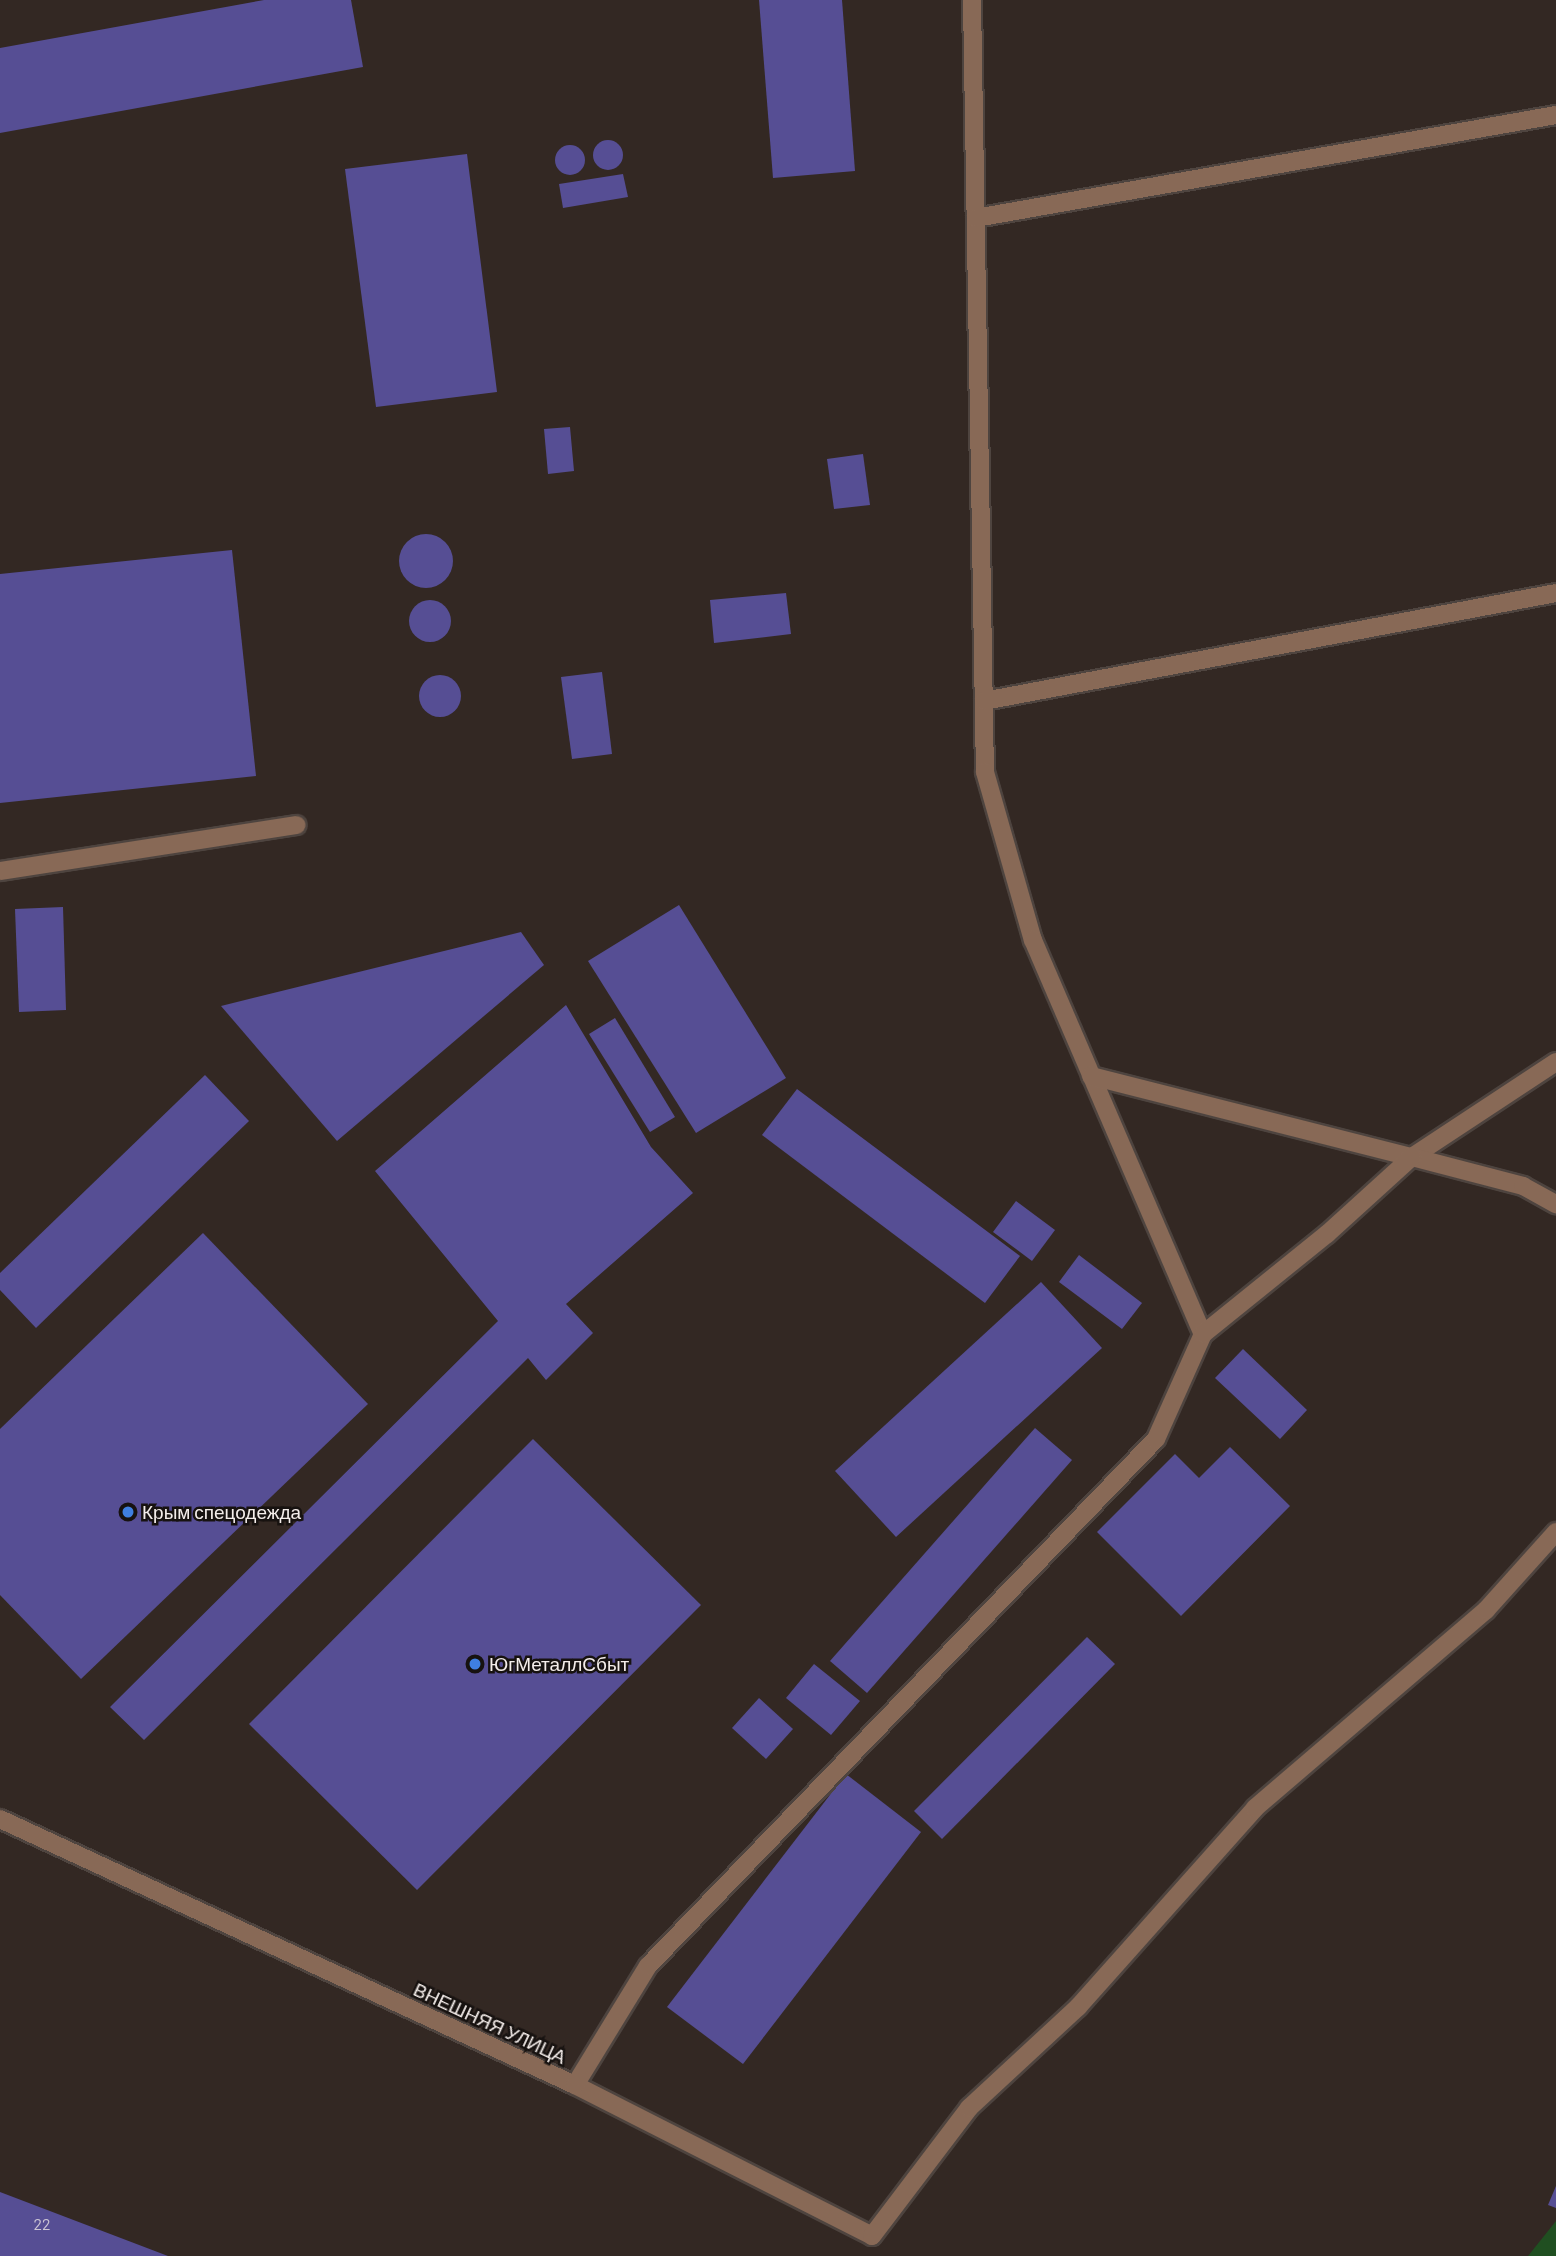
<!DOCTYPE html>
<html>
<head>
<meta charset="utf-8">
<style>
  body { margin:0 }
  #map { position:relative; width:1556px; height:2256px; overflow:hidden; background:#332823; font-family:Barlow,sans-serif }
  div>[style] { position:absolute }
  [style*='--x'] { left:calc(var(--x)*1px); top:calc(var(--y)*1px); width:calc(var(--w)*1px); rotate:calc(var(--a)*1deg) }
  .green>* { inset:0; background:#204f21 }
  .building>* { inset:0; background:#564e94 }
  .round { border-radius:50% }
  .roads { filter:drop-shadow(2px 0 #4e443f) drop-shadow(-2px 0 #4e443f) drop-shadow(0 2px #4e443f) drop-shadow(0 -2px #4e443f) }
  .minor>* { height:18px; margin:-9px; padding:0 9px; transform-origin:9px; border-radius:9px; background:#886956 }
  .dots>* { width:19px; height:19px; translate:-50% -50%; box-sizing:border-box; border:4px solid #171210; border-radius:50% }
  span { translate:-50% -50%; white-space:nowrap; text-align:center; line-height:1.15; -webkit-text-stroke:5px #171210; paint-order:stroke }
  .number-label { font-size:16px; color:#ccc5d4 }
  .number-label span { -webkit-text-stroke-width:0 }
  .poi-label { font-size:19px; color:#f4edea }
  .left { translate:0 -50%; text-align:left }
  .street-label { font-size:19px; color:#f4edea }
</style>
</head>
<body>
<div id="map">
  <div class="green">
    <div style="clip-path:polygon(1556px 2221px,1556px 2256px,1528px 2256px)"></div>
  </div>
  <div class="building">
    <div style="clip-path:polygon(264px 0,351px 0,363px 67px,0 133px,0 48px)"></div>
    <div style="clip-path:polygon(759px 0,842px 0,855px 171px,773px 178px)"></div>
    <div class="round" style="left:593px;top:140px;width:30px;height:30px"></div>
    <div class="round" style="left:555px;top:145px;width:30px;height:30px"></div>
    <div style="clip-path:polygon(467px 154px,497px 392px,376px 407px,345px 169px)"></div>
    <div style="clip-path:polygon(623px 174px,628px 197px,563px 208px,559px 184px)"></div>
    <div style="clip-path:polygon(570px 427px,574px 471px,548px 474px,544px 429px)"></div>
    <div style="clip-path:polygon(863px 454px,870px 505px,834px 509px,827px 459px)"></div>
    <div class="round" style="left:399px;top:534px;width:54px;height:54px"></div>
    <div style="clip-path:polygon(232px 550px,256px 776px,0 803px,0 574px)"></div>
    <div style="clip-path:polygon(786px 593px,791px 634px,714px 643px,710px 600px)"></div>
    <div class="round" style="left:409px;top:600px;width:42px;height:42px"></div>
    <div style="clip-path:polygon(602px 672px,612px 754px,572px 759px,561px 677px)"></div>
    <div class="round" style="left:419px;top:675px;width:42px;height:42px"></div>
    <div style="clip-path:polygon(679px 905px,786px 1078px,696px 1133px,588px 961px)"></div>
    <div style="clip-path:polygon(63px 907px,66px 1010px,19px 1012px,15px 909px)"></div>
    <div style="clip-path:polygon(521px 932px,544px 965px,337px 1141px,221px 1006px)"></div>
    <div style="clip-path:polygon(566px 1005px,651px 1147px,693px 1193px,566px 1304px,593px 1333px,546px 1380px,528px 1358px,144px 1740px,110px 1707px,498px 1321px,375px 1171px)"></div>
    <div style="clip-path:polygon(615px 1018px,675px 1117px,650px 1132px,589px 1034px)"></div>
    <div style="clip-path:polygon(205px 1075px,249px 1121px,36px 1328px,0 1290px,0 1273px)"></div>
    <div style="clip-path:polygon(797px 1089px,1020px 1256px,985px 1303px,762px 1135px)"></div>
    <div style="clip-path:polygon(1016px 1201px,1055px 1230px,1032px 1261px,993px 1232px)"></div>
    <div style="clip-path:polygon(203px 1233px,368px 1404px,81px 1679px,0 1595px,0 1429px)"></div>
    <div style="clip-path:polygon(1079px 1255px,1142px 1303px,1122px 1329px,1059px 1282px)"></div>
    <div style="clip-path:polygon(1041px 1282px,1102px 1348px,896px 1537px,835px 1471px)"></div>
    <div style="clip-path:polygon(1243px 1349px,1307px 1410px,1280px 1439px,1215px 1378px)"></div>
    <div style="clip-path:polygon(1035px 1428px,1072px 1460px,867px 1693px,830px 1661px)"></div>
    <div style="clip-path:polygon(533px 1439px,701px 1605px,417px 1890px,249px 1724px)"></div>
    <div style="clip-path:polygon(1230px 1447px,1290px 1506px,1181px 1616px,1097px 1532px,1175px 1454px,1199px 1478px)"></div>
    <div style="clip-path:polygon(1087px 1637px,1115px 1664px,942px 1839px,914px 1811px)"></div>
    <div style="clip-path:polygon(814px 1664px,860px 1701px,831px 1735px,786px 1698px)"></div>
    <div style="clip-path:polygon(759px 1698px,793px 1729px,766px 1759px,732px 1728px)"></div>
    <div style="clip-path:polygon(846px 1774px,921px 1832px,743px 2064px,667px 2007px)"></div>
    <div style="clip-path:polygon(1556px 2186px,1556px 2208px,1548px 2205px)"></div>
    <div style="clip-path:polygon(0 2192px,168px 2256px,0 2256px)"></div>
  </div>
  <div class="roads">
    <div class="minor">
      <div style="--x:972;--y:0;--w:772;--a:89.04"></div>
      <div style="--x:985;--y:772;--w:175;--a:74.1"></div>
      <div style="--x:1033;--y:940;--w:429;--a:66.7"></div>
      <div style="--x:976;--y:218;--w:589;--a:-10.07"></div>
      <div style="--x:984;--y:701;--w:582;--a:-10.69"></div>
      <div style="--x:0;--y:871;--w:300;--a:-8.8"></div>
      <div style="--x:1556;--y:1062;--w:173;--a:146.6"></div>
      <div style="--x:1412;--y:1157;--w:115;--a:14.6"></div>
      <div style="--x:1523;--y:1186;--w:38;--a:29"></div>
      <div style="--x:1091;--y:1076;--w:331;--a:14.2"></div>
      <div style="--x:0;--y:1819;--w:634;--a:24.83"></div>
      <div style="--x:575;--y:2085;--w:333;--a:26.9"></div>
      <div style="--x:872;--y:2236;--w:161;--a:-52.8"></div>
      <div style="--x:969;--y:2108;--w:149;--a:-42.8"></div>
      <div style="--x:1078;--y:2007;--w:266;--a:-48.3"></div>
      <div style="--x:1255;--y:1808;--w:304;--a:-40.6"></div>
      <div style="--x:1486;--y:1610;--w:105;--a:-48.1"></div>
      <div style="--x:575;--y:2085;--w:140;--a:-58.5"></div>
      <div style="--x:648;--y:1966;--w:732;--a:-46.05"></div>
      <div style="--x:1156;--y:1439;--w:115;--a:-65.9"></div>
      <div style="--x:1203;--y:1334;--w:159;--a:-38.9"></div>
      <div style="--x:1327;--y:1234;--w:115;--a:-42.2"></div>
    </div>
  </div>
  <div class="dots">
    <div style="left:128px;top:1512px;background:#3f7fe0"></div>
    <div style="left:475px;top:1664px;background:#3f7fe0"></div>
  </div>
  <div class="number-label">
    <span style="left:42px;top:2224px">22</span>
  </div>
  <div class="poi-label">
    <span class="left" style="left:142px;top:1512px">Крым спецодежда</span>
    <span class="left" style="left:489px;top:1664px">ЮгМеталлСбыт</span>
  </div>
  <div class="street-label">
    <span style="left:490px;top:2023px;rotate:25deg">ВНЕШНЯЯ УЛИЦА</span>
  </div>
</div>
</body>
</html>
